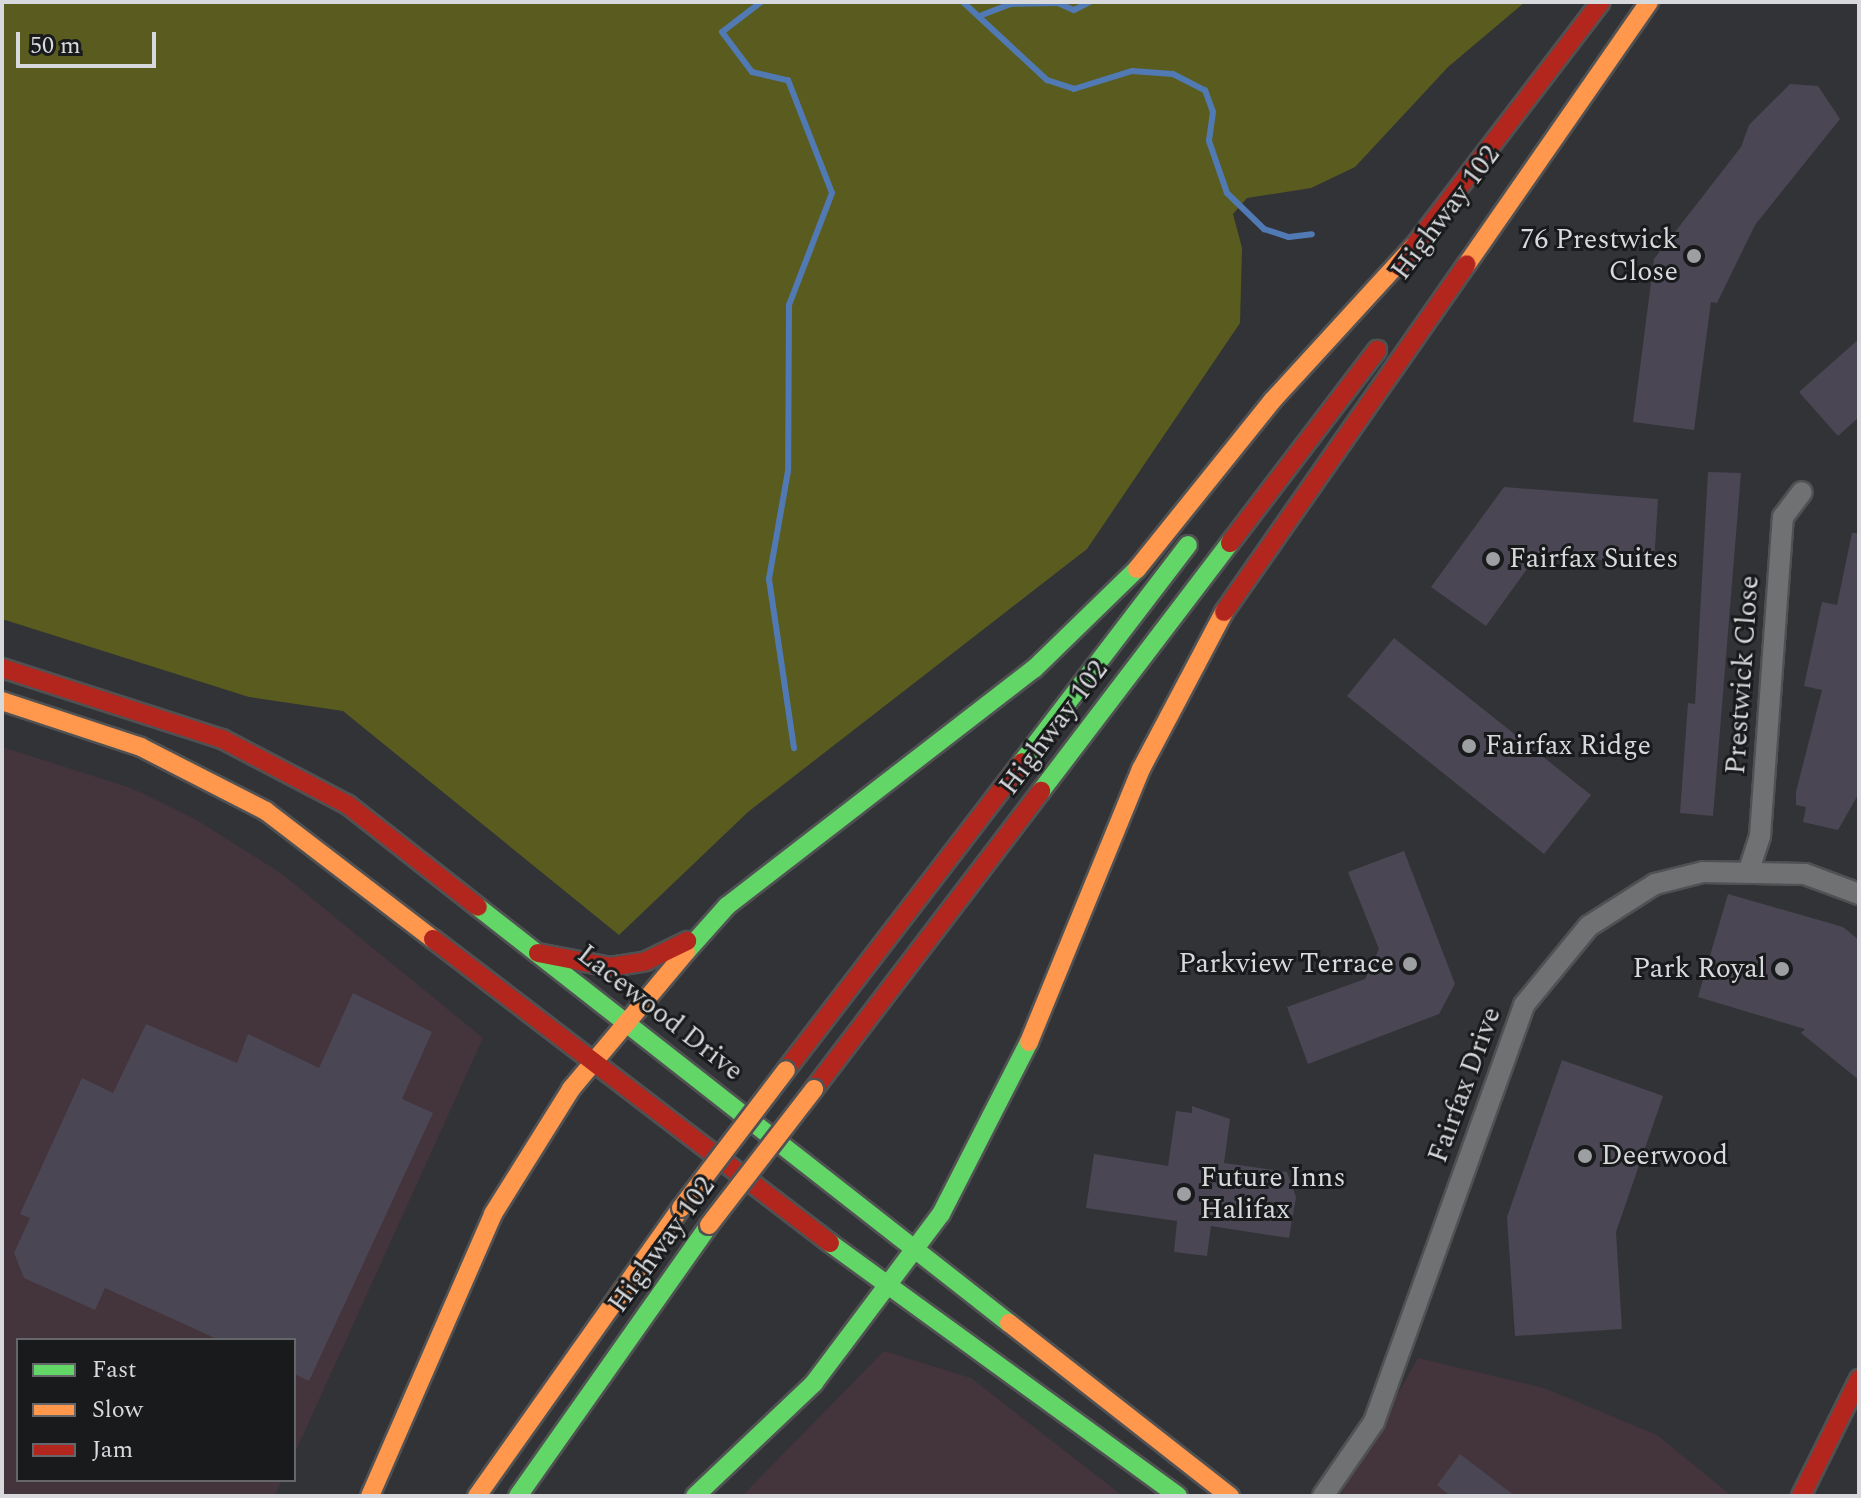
<!DOCTYPE html>
<html>
<head>
<meta charset="utf-8">
<style>
  body { margin:0 }
  #map { position:relative; width:1861px; height:1498px; overflow:hidden; background:#323336; font-family:Spectral,serif }
  div>[style] { position:absolute }
  [style*='--x'] { left:calc(var(--x)*1px); top:calc(var(--y)*1px); width:calc(var(--w)*1px); rotate:calc(var(--a)*1deg) }
  .commercial>* { inset:0; background:#44343b }
  .green>* { inset:0; background:#595c1e }
  .stream>* { height:6px; margin:-3px; padding:0 3px; transform-origin:3px; border-radius:3px; background:#517ab4 }
  .building>* { inset:0; background:#4a4654 }
  .roads { filter:drop-shadow(2px 0 #505153) drop-shadow(-2px 0 #505153) drop-shadow(0 2px #505153) drop-shadow(0 -2px #505153) }
  .street>* { height:20px; margin:-10px; padding:0 10px; transform-origin:10px; border-radius:10px; background:#707173 }
  .fast>* { height:18px; margin:-9px; padding:0 9px; transform-origin:9px; border-radius:9px; background:#63d668 }
  .slow>* { height:18px; margin:-9px; padding:0 9px; transform-origin:9px; border-radius:9px; background:#ff974d }
  .jam>* { height:18px; margin:-9px; padding:0 9px; transform-origin:9px; border-radius:9px; background:#b3261e }
  .bridges { filter:drop-shadow(2px 0 #505153) drop-shadow(-2px 0 #505153) drop-shadow(0 2px #505153) drop-shadow(0 -2px #505153) }
  .slow-bridge>* { height:18px; margin:-9px; padding:0 9px; transform-origin:9px; border-radius:9px; background:#ff974d }
  .dots>* { width:22px; height:22px; translate:-50% -50%; box-sizing:border-box; border:4px solid #191a1c; border-radius:50% }
  span { translate:-50% -50%; white-space:nowrap; text-align:center; line-height:1.15; -webkit-text-stroke:6px #191a1c; paint-order:stroke }
  .street-label { font-size:28px; color:#d8d9dc }
  .poi-label { font-size:28px; color:#d8d9dc }
  .right { translate:-100% -50%; text-align:right }
  .left { translate:0 -50%; text-align:left }
  .frame { position:absolute; inset:0; border:4px solid #d8d9dc; pointer-events:none }
  .legend { position:absolute; left:16px; top:1338px; width:280px; height:144px; box-sizing:border-box; background:#191a1c; border:2px solid #656669; margin:0; padding:10px 14px; list-style:none; font-size:24px; color:#d8d9dc }
  .legend li { display:flex; align-items:center; gap:16px; height:40px }
  .legend b { width:40px; border:2px solid #656669 }
  .scale { position:absolute; left:16px; top:32px; width:140px; height:36px; box-sizing:border-box; border:4px solid #d8d9dc; border-top:0; padding-left:10px; font-size:24px; line-height:28px; white-space:nowrap; color:#d8d9dc; -webkit-text-stroke:6px #191a1c; paint-order:stroke }
</style>
</head>
<body>
<div id="map">
  <div class="commercial">
    <div style="clip-path:polygon(2px 747px,131px 788px,195px 819px,282px 874px,483px 1038px,294px 1455px,294px 1340px,18px 1340px,18px 1480px,282px 1480px,275px 1496px,2px 1496px)"></div>
    <div style="clip-path:polygon(884px 1351px,971px 1378px,1123px 1496px,742px 1496px)"></div>
    <div style="clip-path:polygon(1418px 1358px,1544px 1388px,1657px 1435px,1732px 1496px,1340px 1496px)"></div>
  </div>
  <div class="green">
    <div style="clip-path:polygon(2px 2px,1525px 2px,1448px 67px,1355px 167px,1311px 188px,1247px 198px,1233px 214px,1242px 248px,1240px 323px,1087px 549px,748px 812px,619px 935px,343px 711px,249px 697px,2px 619px)"></div>
  </div>
  <div class="stream">
    <div style="--x:761;--y:2;--w:49;--a:142.4"></div>
    <div style="--x:722;--y:32;--w:50;--a:53.1"></div>
    <div style="--x:752;--y:72;--w:37;--a:13"></div>
    <div style="--x:788;--y:80;--w:121;--a:68.7"></div>
    <div style="--x:832;--y:193;--w:120;--a:111"></div>
    <div style="--x:789;--y:305;--w:166;--a:90.3"></div>
    <div style="--x:788;--y:471;--w:110;--a:100"></div>
    <div style="--x:769;--y:579;--w:171;--a:81.6"></div>
    <div style="--x:963;--y:2;--w:115;--a:42.9"></div>
    <div style="--x:1047;--y:80;--w:28;--a:18"></div>
    <div style="--x:1074;--y:89;--w:61;--a:-17.2"></div>
    <div style="--x:1132;--y:71;--w:41;--a:4.2"></div>
    <div style="--x:1173;--y:74;--w:36;--a:27"></div>
    <div style="--x:1205;--y:90;--w:23;--a:70"></div>
    <div style="--x:1213;--y:112;--w:29;--a:98"></div>
    <div style="--x:1209;--y:141;--w:55;--a:70.9"></div>
    <div style="--x:1227;--y:193;--w:52;--a:44.2"></div>
    <div style="--x:1264;--y:229;--w:26;--a:18"></div>
    <div style="--x:1289;--y:237;--w:23;--a:-7"></div>
    <div style="--x:982;--y:15;--w:30;--a:-21"></div>
    <div style="--x:1010;--y:4;--w:48;--a:-1.2"></div>
    <div style="--x:1058;--y:3;--w:17;--a:24"></div>
    <div style="--x:1074;--y:10;--w:18;--a:-27"></div>
  </div>
  <div class="building">
    <div style="clip-path:polygon(1790px 84px,1818px 86px,1840px 119px,1755px 225px,1717px 303px,1711px 302px,1694px 430px,1633px 422px,1654px 259px,1741px 147px,1749px 125px)"></div>
    <div style="clip-path:polygon(1859px 339px,1859px 417px,1838px 436px,1799px 392px)"></div>
    <div style="clip-path:polygon(1708px 472px,1741px 473px,1713px 816px,1680px 813px,1688px 703px,1695px 704px)"></div>
    <div style="clip-path:polygon(1504px 487px,1658px 499px,1654px 564px,1537px 555px,1486px 626px,1431px 587px)"></div>
    <div style="clip-path:polygon(1852px 533px,1859px 533px,1859px 793px,1838px 830px,1803px 822px,1806px 807px,1796px 805px,1796px 792px,1822px 690px,1804px 686px,1822px 602px,1837px 605px)"></div>
    <div style="clip-path:polygon(1394px 638px,1591px 795px,1544px 854px,1347px 696px)"></div>
    <div style="clip-path:polygon(1404px 851px,1455px 984px,1439px 1014px,1308px 1064px,1287px 1007px,1365px 979px,1379px 949px,1348px 872px)"></div>
    <div style="clip-path:polygon(1728px 894px,1843px 927px,1859px 940px,1859px 1080px,1801px 1033px,1805px 1029px,1698px 997px)"></div>
    <div style="clip-path:polygon(353px 993px,432px 1032px,402px 1099px,433px 1113px,309px 1381px,294px 1374px,294px 1340px,219px 1340px,105px 1288px,95px 1310px,24px 1278px,14px 1253px,30px 1218px,20px 1214px,82px 1078px,113px 1093px,146px 1024px,237px 1063px,248px 1034px,319px 1068px)"></div>
    <div style="clip-path:polygon(1562px 1060px,1663px 1096px,1616px 1232px,1622px 1329px,1515px 1336px,1507px 1217px)"></div>
    <div style="clip-path:polygon(1192px 1106px,1230px 1119px,1224px 1163px,1287px 1172px,1296px 1197px,1289px 1238px,1211px 1226px,1207px 1256px,1174px 1252px,1177px 1221px,1086px 1208px,1094px 1154px,1168px 1166px,1176px 1111px,1192px 1113px)"></div>
    <div style="clip-path:polygon(1460px 1454px,1515px 1496px,1450px 1496px,1437px 1485px)"></div>
  </div>
  <div class="roads">
    <div class="street">
      <div style="--x:1750;--y:867;--w:33;--a:-72"></div>
      <div style="--x:1760;--y:836;--w:320;--a:-85.9"></div>
      <div style="--x:1783;--y:517;--w:31;--a:-53"></div>
      <div style="--x:1323;--y:1496;--w:90;--a:-55.4"></div>
      <div style="--x:1374;--y:1422;--w:443;--a:-70.2"></div>
      <div style="--x:1524;--y:1005;--w:102;--a:-50.6"></div>
      <div style="--x:1589;--y:926;--w:78;--a:-32.5"></div>
      <div style="--x:1655;--y:884;--w:49;--a:-14"></div>
      <div style="--x:1703;--y:872;--w:102;--a:1.1"></div>
      <div style="--x:1805;--y:874;--w:58;--a:20.3"></div>
    </div>
    <div class="fast">
      <div style="--x:1022;--y:762;--w:273;--a:-52.6"></div>
      <div style="--x:1041;--y:791;--w:312;--a:-52.7"></div>
      <div style="--x:478;--y:907;--w:675;--a:38.08"></div>
      <div style="--x:686;--y:952;--w:62;--a:-48.3"></div>
      <div style="--x:727;--y:906;--w:388;--a:-37.7"></div>
      <div style="--x:1034;--y:669;--w:144;--a:-44.2"></div>
      <div style="--x:830;--y:1243;--w:430;--a:36"></div>
      <div style="--x:518;--y:1496;--w:332;--a:-54.8"></div>
      <div style="--x:695;--y:1496;--w:164;--a:-43.5"></div>
      <div style="--x:814;--y:1383;--w:211;--a:-53.1"></div>
      <div style="--x:941;--y:1214;--w:193;--a:-62.9"></div>
    </div>
    <div class="slow">
      <div style="--x:1467;--y:264;--w:319;--a:-55.2"></div>
      <div style="--x:1137;--y:569;--w:216;--a:-51.2"></div>
      <div style="--x:1272;--y:401;--w:210;--a:-47.5"></div>
      <div style="--x:2;--y:701;--w:146;--a:18.3"></div>
      <div style="--x:141;--y:747;--w:140;--a:27.1"></div>
      <div style="--x:266;--y:811;--w:210;--a:37.5"></div>
      <div style="--x:1029;--y:1042;--w:295;--a:-67.7"></div>
      <div style="--x:1141;--y:769;--w:178;--a:-62.1"></div>
      <div style="--x:1009;--y:1323;--w:281;--a:38.1"></div>
      <div style="--x:370;--y:1496;--w:308;--a:-66.4"></div>
      <div style="--x:493;--y:1214;--w:147;--a:-58"></div>
      <div style="--x:571;--y:1089;--w:179;--a:-50"></div>
      <div style="--x:477;--y:1496;--w:353;--a:-54.7"></div>
    </div>
    <div class="jam">
      <div style="--x:1399;--y:266;--w:332;--a:-52.6"></div>
      <div style="--x:1230;--y:543;--w:243;--a:-52.7"></div>
      <div style="--x:1224;--y:612;--w:424;--a:-55.1"></div>
      <div style="--x:2;--y:668;--w:231;--a:17.9"></div>
      <div style="--x:222;--y:739;--w:142;--a:27.6"></div>
      <div style="--x:348;--y:805;--w:165;--a:38.1"></div>
      <div style="--x:433;--y:939;--w:500;--a:37.44"></div>
      <div style="--x:538;--y:953;--w:73;--a:11"></div>
      <div style="--x:610;--y:967;--w:36;--a:-9"></div>
      <div style="--x:646;--y:961;--w:46;--a:-26"></div>
      <div style="--x:786;--y:1070;--w:388;--a:-52.5"></div>
      <div style="--x:814;--y:1089;--w:375;--a:-52.7"></div>
      <div style="--x:1801;--y:1496;--w:131;--a:-63.6"></div>
    </div>
  </div>
  <div class="bridges">
    <div class="slow-bridge">
      <div style="--x:681;--y:1208;--w:173;--a:-52.7"></div>
      <div style="--x:709;--y:1225;--w:172;--a:-52.3"></div>
    </div>
  </div>
  <div class="dots">
    <div style="left:1694px;top:256px;background:#9e9fa2"></div>
    <div style="left:1493px;top:559px;background:#9e9fa2"></div>
    <div style="left:1469px;top:746px;background:#9e9fa2"></div>
    <div style="left:1410px;top:964px;background:#9e9fa2"></div>
    <div style="left:1782px;top:969px;background:#9e9fa2"></div>
    <div style="left:1585px;top:1156px;background:#9e9fa2"></div>
    <div style="left:1184px;top:1194px;background:#9e9fa2"></div>
  </div>
  <div class="street-label">
    <span style="left:1446px;top:213px;rotate:-53deg">Highway 102</span>
    <span style="left:1743px;top:675px;rotate:-86deg">Prestwick Close</span>
    <span style="left:1054px;top:728px;rotate:-53deg">Highway 102</span>
    <span style="left:660px;top:1013px;rotate:38deg">Lacewood Drive</span>
    <span style="left:1465px;top:1085px;rotate:-70deg">Fairfax Drive</span>
    <span style="left:662px;top:1245px;rotate:-54deg">Highway 102</span>
  </div>
  <div class="poi-label">
    <span class="right" style="left:1678px;top:256px">76 Prestwick<br>Close</span>
    <span class="left" style="left:1509px;top:559px">Fairfax Suites</span>
    <span class="left" style="left:1485px;top:746px">Fairfax Ridge</span>
    <span class="right" style="left:1394px;top:964px">Parkview Terrace</span>
    <span class="right" style="left:1766px;top:969px">Park Royal</span>
    <span class="left" style="left:1601px;top:1156px">Deerwood</span>
    <span class="left" style="left:1200px;top:1194px">Future Inns<br>Halifax</span>
  </div>
  <div class="frame"></div>
  <ul class="legend">
  <li><b style="height:10px;background:#63d668"></b>Fast</li>
  <li><b style="height:10px;background:#ff974d"></b>Slow</li>
  <li><b style="height:10px;background:#b3261e"></b>Jam</li>
  </ul>
  <div class="scale">50 m</div>
</div>
</body>
</html>
